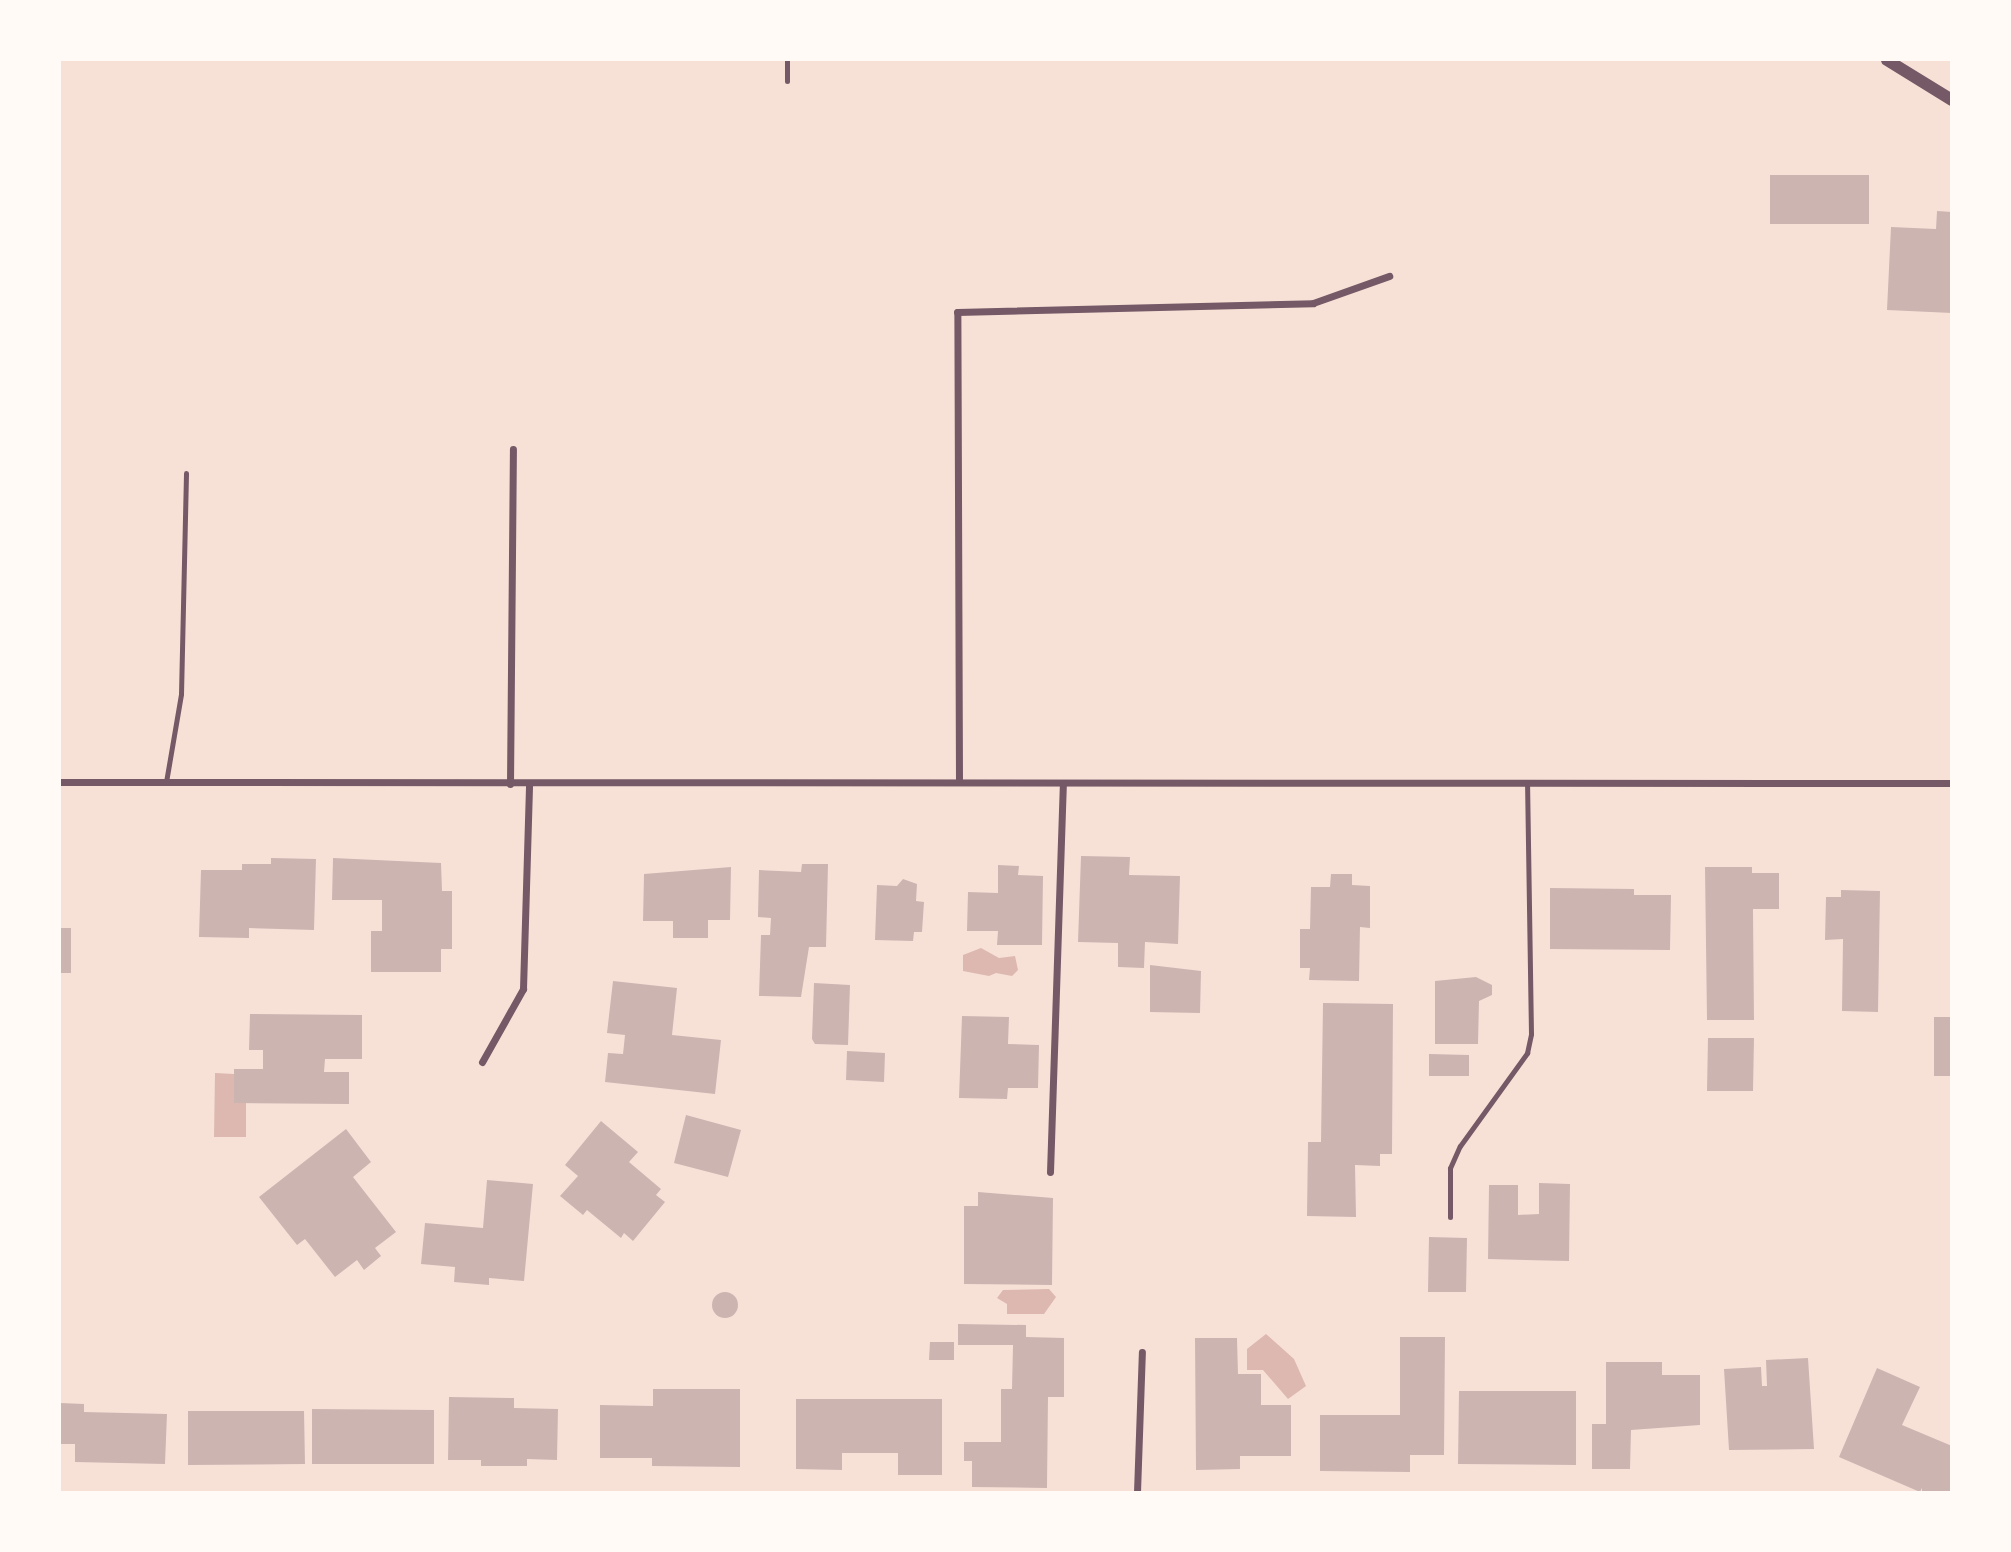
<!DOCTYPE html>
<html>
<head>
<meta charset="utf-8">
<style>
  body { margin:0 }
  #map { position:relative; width:2011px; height:1552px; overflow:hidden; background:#f7e1d7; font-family:"Roboto Serif",serif }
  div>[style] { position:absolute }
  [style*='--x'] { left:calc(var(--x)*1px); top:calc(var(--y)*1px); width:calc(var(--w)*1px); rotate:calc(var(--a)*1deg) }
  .water>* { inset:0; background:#dcb8b0 }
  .building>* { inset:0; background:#ccb4b1 }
  .round { border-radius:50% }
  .service>* { height:5px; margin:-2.5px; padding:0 2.5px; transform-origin:2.5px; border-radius:2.5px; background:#755966 }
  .minor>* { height:7px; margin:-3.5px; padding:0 3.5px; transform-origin:3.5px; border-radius:3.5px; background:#755966 }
  .tertiary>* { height:12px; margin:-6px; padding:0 6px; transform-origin:6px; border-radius:6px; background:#755966 }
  span { translate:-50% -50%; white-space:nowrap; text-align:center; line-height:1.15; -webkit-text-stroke:5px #fffaf5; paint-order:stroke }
  .frame { position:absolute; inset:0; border:61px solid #fffaf5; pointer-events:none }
</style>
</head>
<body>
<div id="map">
  <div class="water">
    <div style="clip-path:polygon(981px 948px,999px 958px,1015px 956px,1018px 970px,1012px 976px,996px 973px,989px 976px,963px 971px,963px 955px)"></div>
    <div style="clip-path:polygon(215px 1073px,234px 1074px,246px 1103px,246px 1137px,214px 1137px)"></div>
    <div style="clip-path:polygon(1049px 1289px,1056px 1297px,1044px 1314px,1007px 1314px,1007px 1304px,997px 1298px,1003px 1290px)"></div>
    <div style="clip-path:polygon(1266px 1334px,1294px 1359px,1306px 1386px,1288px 1399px,1263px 1370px,1247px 1370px,1247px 1349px)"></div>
  </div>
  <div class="building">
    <div style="clip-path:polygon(1770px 175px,1869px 175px,1869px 224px,1770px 224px)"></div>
    <div style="clip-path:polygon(1937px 211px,1952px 212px,1952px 313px,1887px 310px,1891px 227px,1936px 229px)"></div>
    <div style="clip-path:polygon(1081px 856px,1130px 857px,1129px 875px,1180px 876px,1178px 944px,1145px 942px,1144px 968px,1118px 967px,1118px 943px,1078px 942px)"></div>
    <div style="clip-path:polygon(271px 858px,316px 859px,314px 930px,249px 928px,249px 938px,199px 937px,201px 870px,242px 870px,242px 864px,271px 864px)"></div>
    <div style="clip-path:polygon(333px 858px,441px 863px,442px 891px,452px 891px,452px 949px,441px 949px,441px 972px,371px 972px,371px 931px,382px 931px,382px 900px,332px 900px)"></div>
    <div style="clip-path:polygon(802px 864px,828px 864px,826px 947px,809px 947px,801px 997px,759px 996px,761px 935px,770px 935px,771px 918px,758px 917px,759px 870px,801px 872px)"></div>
    <div style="clip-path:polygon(998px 865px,1019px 866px,1018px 875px,1043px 876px,1042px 945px,997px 945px,998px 931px,967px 931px,968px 892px,998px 893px)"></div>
    <div style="clip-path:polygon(731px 867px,730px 920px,708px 920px,708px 938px,673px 938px,673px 921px,643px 921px,644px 874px)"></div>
    <div style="clip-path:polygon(1705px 867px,1752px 867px,1752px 873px,1779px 873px,1779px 909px,1753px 909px,1754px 1020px,1707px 1020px)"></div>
    <div style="clip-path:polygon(1331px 874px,1352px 874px,1352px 885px,1370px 886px,1370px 928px,1360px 927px,1359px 981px,1309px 980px,1310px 968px,1300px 968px,1300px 929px,1310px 929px,1311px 887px,1330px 887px)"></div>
    <div style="clip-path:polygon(903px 879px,917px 884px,916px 901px,924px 902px,922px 932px,914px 932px,913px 941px,875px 940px,877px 885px,897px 886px)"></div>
    <div style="clip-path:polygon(1550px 888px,1634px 889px,1634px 895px,1671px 895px,1670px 950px,1550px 949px)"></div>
    <div style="clip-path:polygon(1841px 890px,1880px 891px,1878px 1012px,1842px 1011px,1843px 939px,1825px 940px,1826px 897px,1841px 897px)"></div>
    <div style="clip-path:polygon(60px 928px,71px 928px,71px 973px,60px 973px)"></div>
    <div style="clip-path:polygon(1150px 965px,1201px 971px,1200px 1013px,1150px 1012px)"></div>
    <div style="clip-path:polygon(1476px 977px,1492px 985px,1492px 995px,1479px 1001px,1478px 1044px,1435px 1044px,1435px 981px)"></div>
    <div style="clip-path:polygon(613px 981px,677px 988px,672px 1035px,721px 1040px,715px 1094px,605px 1082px,608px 1053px,623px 1054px,625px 1035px,607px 1033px)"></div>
    <div style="clip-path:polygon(814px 983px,850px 985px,848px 1045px,815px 1044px,812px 1039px)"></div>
    <div style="clip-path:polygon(1323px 1003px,1393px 1004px,1392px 1154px,1380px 1154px,1380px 1166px,1355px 1165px,1356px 1217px,1307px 1216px,1308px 1142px,1321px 1142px)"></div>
    <div style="clip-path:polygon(250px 1014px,362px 1015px,362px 1059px,325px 1059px,324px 1072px,349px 1072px,349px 1104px,234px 1103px,234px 1069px,263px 1069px,263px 1050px,249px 1050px)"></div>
    <div style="clip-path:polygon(962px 1016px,1009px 1017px,1008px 1044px,1039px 1045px,1038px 1088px,1008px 1088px,1007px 1099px,959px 1098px)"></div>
    <div style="clip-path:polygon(1934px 1017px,1952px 1017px,1952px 1076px,1934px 1076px)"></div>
    <div style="clip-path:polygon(1708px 1038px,1754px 1038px,1753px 1091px,1707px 1091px)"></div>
    <div style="clip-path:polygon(847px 1051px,885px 1053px,884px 1082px,846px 1080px)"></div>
    <div style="clip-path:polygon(1429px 1054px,1469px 1055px,1469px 1076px,1429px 1076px)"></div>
    <div style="clip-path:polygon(686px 1115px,741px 1130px,728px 1177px,674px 1163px)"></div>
    <div style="clip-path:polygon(601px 1121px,638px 1152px,629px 1162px,661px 1189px,656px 1195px,665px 1202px,633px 1241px,624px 1233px,621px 1238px,587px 1210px,583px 1215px,560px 1196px,578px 1176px,565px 1165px)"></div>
    <div style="clip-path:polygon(346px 1129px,371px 1162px,353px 1177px,396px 1232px,375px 1248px,381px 1256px,364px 1270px,357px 1260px,335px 1277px,305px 1239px,297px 1245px,259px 1197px)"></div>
    <div style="clip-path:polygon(487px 1180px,533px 1184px,524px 1281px,489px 1278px,489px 1285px,454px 1282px,455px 1267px,421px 1264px,425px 1223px,483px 1228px)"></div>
    <div style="clip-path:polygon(1539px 1183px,1570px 1184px,1569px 1261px,1488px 1259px,1489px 1185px,1518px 1185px,1518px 1215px,1539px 1214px)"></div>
    <div style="clip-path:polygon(978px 1192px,1053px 1198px,1052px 1285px,964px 1284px,964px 1206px,978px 1206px)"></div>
    <div style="clip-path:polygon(1429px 1237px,1467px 1238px,1466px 1292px,1428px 1292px)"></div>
    <div class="round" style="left:712px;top:1292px;width:26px;height:26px"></div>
    <div style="clip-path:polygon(958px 1324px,1026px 1325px,1026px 1337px,1064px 1338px,1064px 1397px,1048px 1397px,1047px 1488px,972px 1487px,972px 1461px,964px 1461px,964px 1442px,1001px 1442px,1001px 1389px,1012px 1389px,1013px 1345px,958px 1345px)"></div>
    <div style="clip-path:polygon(1400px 1337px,1445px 1337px,1444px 1455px,1410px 1455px,1410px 1472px,1320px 1471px,1320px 1415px,1400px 1415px)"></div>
    <div style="clip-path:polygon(1195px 1338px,1237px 1338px,1238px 1374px,1261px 1374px,1261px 1405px,1291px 1405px,1291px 1456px,1240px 1456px,1240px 1469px,1196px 1470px)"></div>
    <div style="clip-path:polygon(930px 1342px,954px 1342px,954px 1360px,929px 1360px)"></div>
    <div style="clip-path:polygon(1808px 1358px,1814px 1449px,1729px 1450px,1724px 1369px,1761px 1367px,1762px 1386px,1767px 1386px,1766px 1360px)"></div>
    <div style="clip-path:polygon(1606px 1362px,1662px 1362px,1662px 1375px,1700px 1375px,1700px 1425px,1631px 1430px,1630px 1469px,1592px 1469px,1592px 1424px,1606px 1424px)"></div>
    <div style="clip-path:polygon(1877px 1368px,1920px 1387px,1902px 1425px,1952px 1446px,1952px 1492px,1922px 1492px,1922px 1488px,1920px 1492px,1839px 1457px)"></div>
    <div style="clip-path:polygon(653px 1389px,740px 1389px,740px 1467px,652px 1466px,652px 1458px,600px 1458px,600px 1405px,653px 1406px)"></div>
    <div style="clip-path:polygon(1459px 1391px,1576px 1391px,1576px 1465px,1458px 1464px)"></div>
    <div style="clip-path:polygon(449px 1397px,514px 1398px,514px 1408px,558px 1409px,557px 1460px,527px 1459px,527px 1466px,481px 1466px,481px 1460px,448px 1460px)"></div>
    <div style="clip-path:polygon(796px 1399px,942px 1399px,942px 1475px,898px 1475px,898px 1453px,842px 1453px,842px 1470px,796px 1469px)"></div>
    <div style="clip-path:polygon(60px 1403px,84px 1404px,84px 1412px,167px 1414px,165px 1464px,75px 1462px,75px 1444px,60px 1444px)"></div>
    <div style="clip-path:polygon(312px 1409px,434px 1410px,434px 1464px,312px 1464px)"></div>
    <div style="clip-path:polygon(188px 1411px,304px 1411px,305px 1464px,188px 1465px)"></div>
  </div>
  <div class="service">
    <div style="--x:787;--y:81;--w:21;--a:-90"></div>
    <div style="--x:166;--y:782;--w:89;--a:-80.3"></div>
    <div style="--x:181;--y:694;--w:221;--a:-88.7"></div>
    <div style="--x:1450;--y:1217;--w:49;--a:-90"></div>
    <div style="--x:1450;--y:1168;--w:24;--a:-66"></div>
    <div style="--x:1460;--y:1146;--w:115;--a:-54.2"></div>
    <div style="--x:1527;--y:1053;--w:19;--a:-78"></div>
    <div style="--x:1531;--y:1034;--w:251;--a:-90.9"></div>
  </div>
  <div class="minor">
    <div style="--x:60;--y:782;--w:1892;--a:0.03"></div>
    <div style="--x:959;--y:782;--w:470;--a:-90.2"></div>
    <div style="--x:957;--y:312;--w:356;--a:-1.4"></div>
    <div style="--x:1313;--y:303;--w:81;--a:-19.6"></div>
    <div style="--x:510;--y:784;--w:335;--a:-89.5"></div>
    <div style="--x:482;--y:1062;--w:84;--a:-60.7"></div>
    <div style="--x:523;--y:989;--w:205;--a:-88.3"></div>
    <div style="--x:1050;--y:1172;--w:389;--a:-88.1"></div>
    <div style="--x:1137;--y:1492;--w:140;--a:-88"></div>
  </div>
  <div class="tertiary">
    <div style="--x:1887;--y:60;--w:76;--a:31.6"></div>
  </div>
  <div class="frame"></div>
</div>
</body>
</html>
